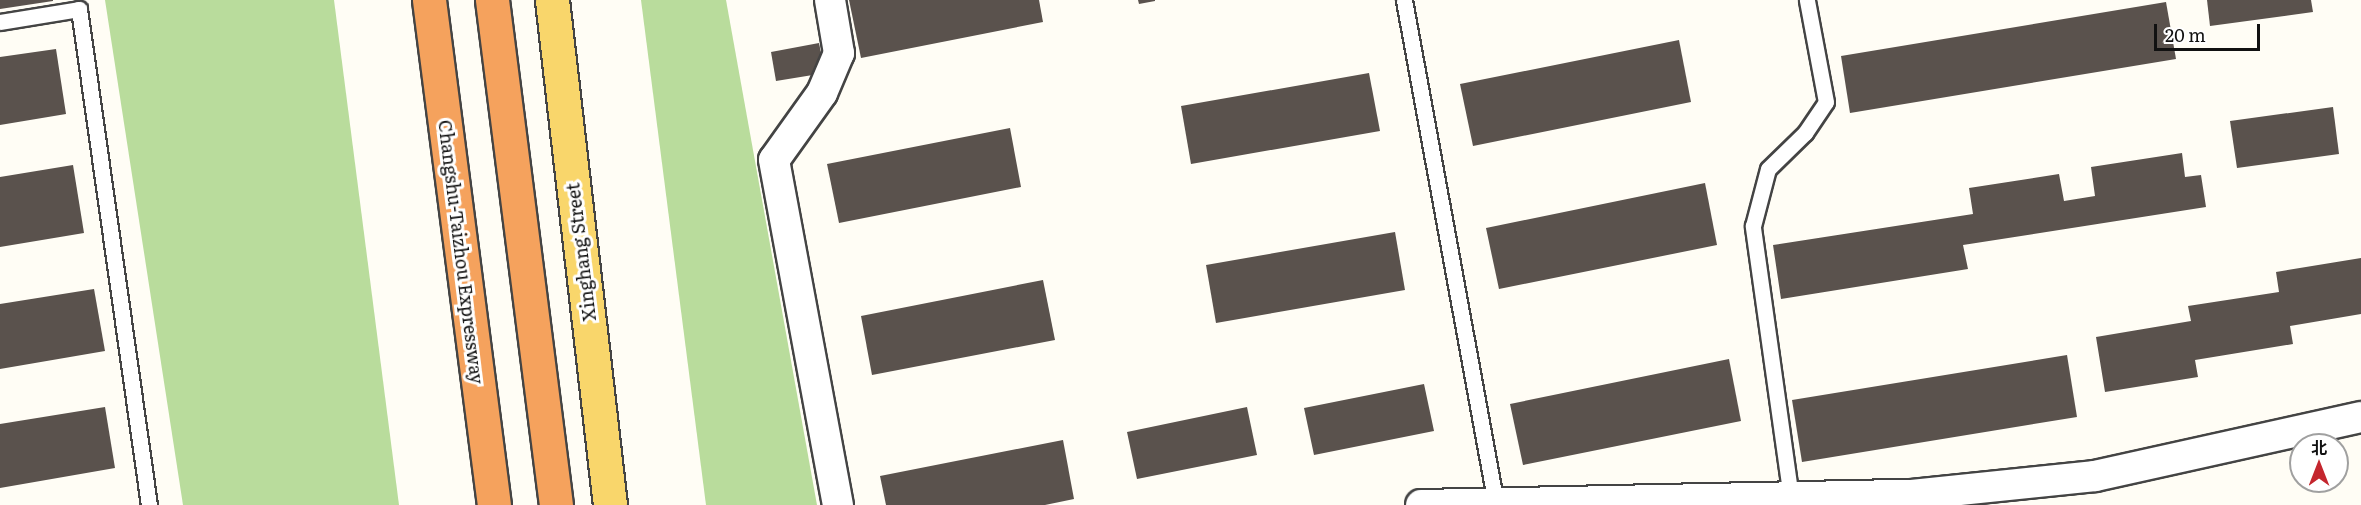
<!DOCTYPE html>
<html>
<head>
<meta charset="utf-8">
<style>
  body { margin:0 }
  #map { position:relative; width:2361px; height:505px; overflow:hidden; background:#fffdf5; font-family:Literata,"Noto Sans SC",serif }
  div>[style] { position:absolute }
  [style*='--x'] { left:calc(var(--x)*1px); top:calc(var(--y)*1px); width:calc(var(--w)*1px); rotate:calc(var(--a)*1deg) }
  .forest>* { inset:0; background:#b9dc9c }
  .building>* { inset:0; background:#5a524d }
  .roads { filter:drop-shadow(2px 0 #444) drop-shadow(-2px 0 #444) drop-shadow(0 2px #444) drop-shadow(0 -2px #444) }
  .service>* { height:15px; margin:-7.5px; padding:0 7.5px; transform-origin:7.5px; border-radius:7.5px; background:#fff }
  .minor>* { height:30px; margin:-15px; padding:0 15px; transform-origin:15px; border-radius:15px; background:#fff }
  .primary>* { height:33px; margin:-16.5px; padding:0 16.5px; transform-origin:16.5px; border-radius:16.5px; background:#f9d66b }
  .motorway>* { height:33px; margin:-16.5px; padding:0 16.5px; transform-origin:16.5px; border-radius:16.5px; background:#f5a25d }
  span { translate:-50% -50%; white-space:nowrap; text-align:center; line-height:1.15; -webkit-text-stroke:6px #fff; paint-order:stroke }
  .street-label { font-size:18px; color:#111 }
  .north { position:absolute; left:2289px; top:433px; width:60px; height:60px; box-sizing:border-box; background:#fff; border:2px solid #a0a0a0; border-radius:50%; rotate:0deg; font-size:16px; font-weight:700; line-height:24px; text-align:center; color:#111 }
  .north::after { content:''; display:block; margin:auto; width:21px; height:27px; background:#c4262e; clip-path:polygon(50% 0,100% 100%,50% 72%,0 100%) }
  .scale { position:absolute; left:2154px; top:24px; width:106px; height:27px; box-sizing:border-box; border:3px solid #111; border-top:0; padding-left:8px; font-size:18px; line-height:21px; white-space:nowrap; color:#111; -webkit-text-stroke:4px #fff; paint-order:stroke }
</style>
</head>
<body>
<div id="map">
  <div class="forest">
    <div style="clip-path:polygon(105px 0,334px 0,399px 505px,183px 505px)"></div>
    <div style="clip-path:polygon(641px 0,726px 0,817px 505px,706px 505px)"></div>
  </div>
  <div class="building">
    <div style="clip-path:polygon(0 0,53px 0,53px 1px,0 9px)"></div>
    <div style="clip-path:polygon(849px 0,1039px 0,1043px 22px,861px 58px)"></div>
    <div style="clip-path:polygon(1138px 0,1155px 0,1155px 1px,1139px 4px)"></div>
    <div style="clip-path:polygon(2207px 0,2311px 0,2313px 12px,2210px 26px)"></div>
    <div style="clip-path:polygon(2166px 2px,2176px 59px,1850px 113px,1841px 56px)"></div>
    <div style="clip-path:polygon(1679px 40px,1691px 102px,1473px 146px,1460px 84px)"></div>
    <div style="clip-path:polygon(819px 43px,825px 73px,776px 81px,771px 52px)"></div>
    <div style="clip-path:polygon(56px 49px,66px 114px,0 125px,0 57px)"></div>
    <div style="clip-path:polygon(1369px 73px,1380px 131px,1191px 164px,1181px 106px)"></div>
    <div style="clip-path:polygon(2333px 107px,2339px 154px,2237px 168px,2230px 121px)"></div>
    <div style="clip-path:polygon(1010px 128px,1021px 187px,839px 223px,827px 164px)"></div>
    <div style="clip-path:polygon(2182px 153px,2185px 177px,2201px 175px,2206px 207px,1963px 245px,1968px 269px,1781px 299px,1773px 245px,1973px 214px,1969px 188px,2059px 174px,2064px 201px,2095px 196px,2091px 167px)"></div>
    <div style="clip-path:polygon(73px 165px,84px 233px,0 247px,0 177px)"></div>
    <div style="clip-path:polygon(1705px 183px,1717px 245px,1499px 289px,1486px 228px)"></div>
    <div style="clip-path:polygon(1395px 232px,1405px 290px,1216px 323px,1206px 265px)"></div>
    <div style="clip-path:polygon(2361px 258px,2361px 314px,2290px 326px,2293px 344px,2195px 360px,2198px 377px,2105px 392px,2096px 337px,2191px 321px,2188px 306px,2279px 292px,2276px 272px)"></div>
    <div style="clip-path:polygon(1043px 280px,1055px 340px,872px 375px,861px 316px)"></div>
    <div style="clip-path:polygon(94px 289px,105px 351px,0 369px,0 304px)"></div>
    <div style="clip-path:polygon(2067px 355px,2077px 417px,1802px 462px,1792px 400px)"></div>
    <div style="clip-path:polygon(1729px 359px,1741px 421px,1523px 465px,1510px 404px)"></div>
    <div style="clip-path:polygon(1424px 384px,1434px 431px,1314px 455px,1304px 408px)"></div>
    <div style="clip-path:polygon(105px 407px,115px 468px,0 488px,0 424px)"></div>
    <div style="clip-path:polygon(1247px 407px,1257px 455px,1137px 479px,1127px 432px)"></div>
    <div style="clip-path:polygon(1063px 440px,1074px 499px,1045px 505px,886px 505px,880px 476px)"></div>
  </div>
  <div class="roads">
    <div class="service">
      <div style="--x:1404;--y:0;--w:512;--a:79.66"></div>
      <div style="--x:0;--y:22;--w:80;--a:-9.3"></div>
      <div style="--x:79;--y:9;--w:501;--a:81.97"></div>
      <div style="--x:1791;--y:498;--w:275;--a:-98"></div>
      <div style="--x:1753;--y:226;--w:59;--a:-75.3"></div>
      <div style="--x:1768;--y:169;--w:52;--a:-44.2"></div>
      <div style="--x:1805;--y:133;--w:37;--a:-56"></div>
      <div style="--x:1826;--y:102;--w:104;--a:-100.6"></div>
    </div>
    <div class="minor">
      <div style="--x:830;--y:0;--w:54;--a:80.4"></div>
      <div style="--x:839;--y:53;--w:43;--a:113"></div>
      <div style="--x:822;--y:93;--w:82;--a:125.6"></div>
      <div style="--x:774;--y:160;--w:351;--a:79.5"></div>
      <div style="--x:1421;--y:505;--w:491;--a:-1.2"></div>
      <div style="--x:1912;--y:495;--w:184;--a:-5.9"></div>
      <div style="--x:2095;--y:476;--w:272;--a:-12.5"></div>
    </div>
    <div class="primary">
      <div style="--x:552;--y:0;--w:508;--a:83.45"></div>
    </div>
    <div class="motorway">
      <div style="--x:429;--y:0;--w:509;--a:82.67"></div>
      <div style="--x:492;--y:0;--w:509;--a:82.78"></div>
    </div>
  </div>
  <div class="street-label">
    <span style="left:461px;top:252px;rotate:83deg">Changshu-Taizhou Expressway</span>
    <span style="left:581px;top:252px;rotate:-97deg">Xinghang Street</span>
  </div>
  <div class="north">北</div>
  <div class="scale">20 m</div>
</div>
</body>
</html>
